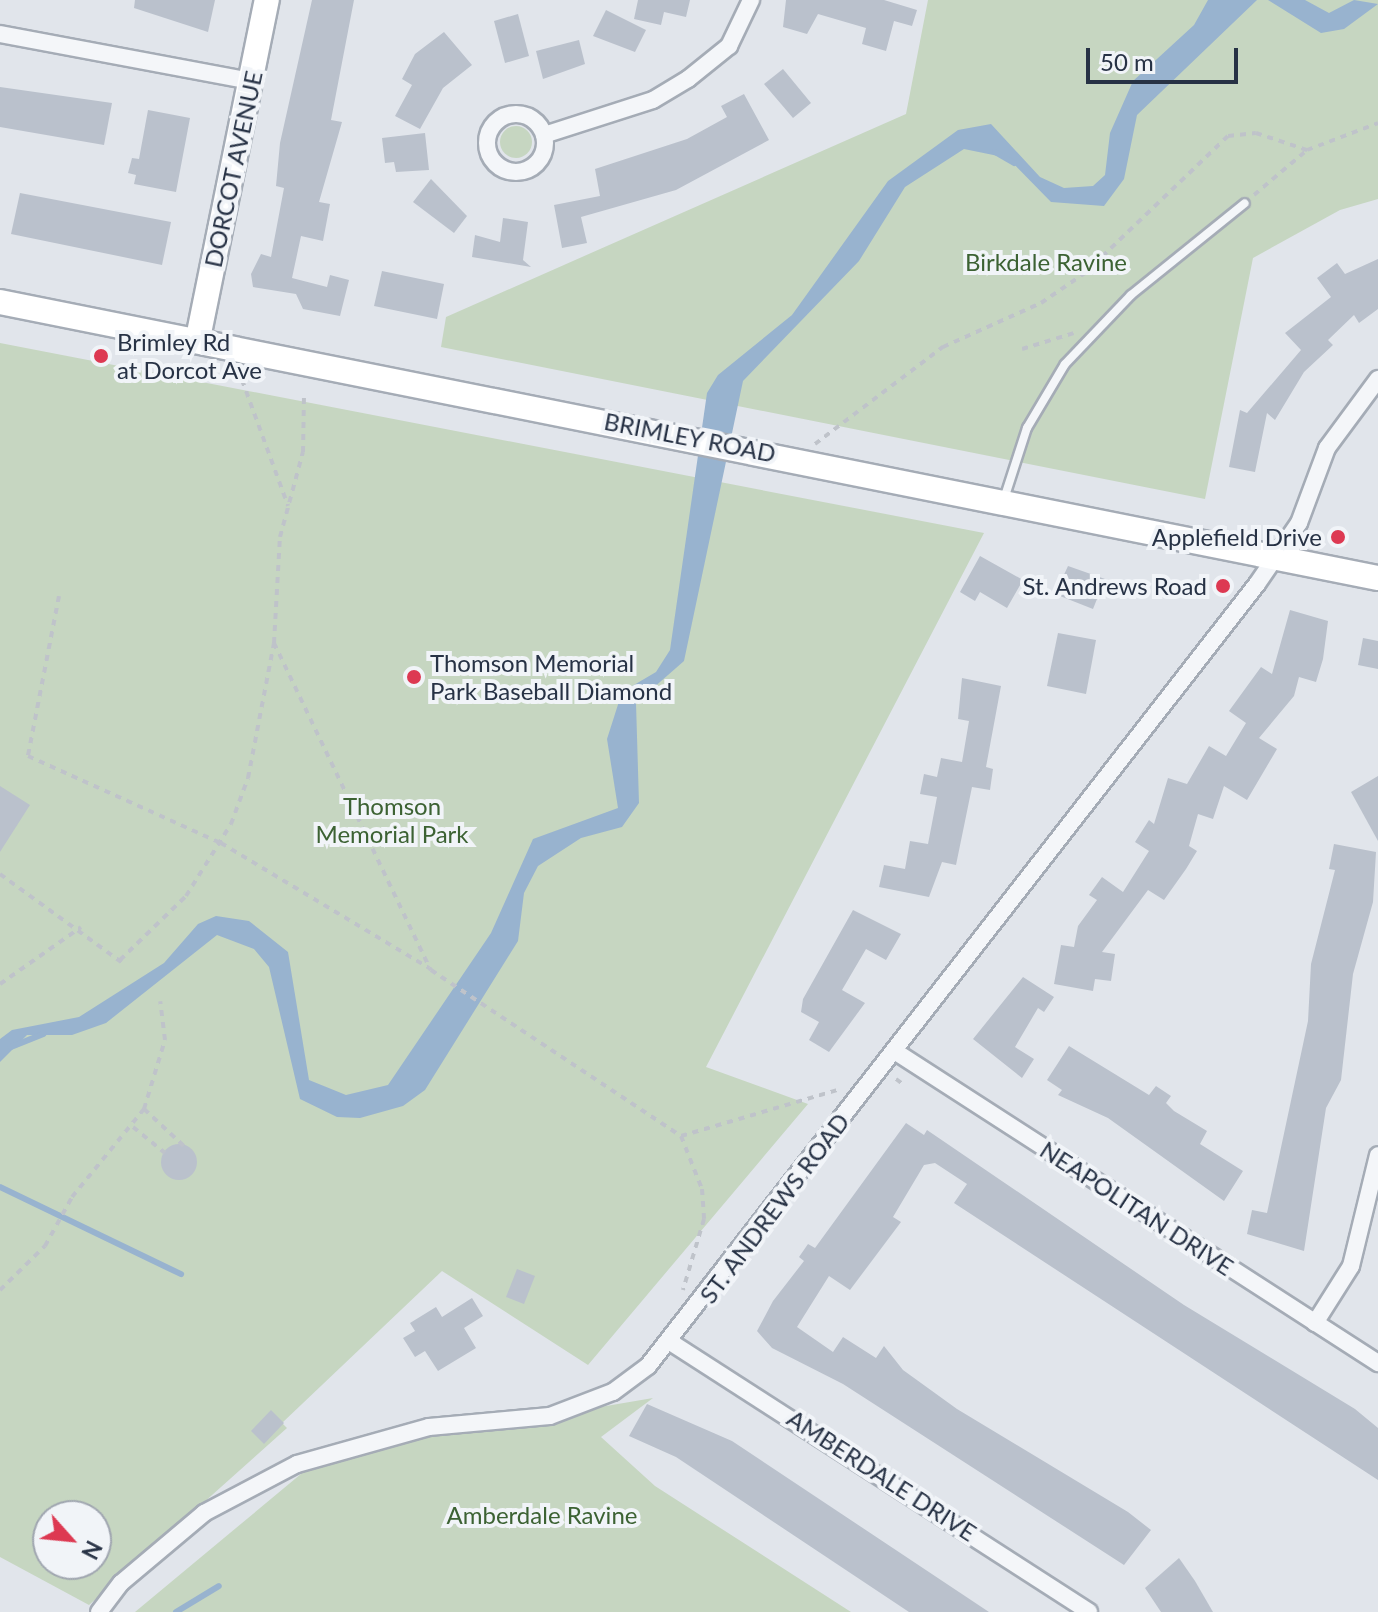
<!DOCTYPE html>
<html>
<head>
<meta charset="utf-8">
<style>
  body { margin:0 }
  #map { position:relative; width:1378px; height:1612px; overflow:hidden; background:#e1e5eb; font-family:Lato,sans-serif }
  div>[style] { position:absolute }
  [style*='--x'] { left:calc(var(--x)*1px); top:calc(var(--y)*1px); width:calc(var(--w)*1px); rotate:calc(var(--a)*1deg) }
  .green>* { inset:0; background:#c6d6c1 }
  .round { border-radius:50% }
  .water>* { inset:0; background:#98b3cf }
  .stream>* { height:6px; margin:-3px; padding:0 3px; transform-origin:3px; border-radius:3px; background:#98b3cf }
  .building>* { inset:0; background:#bac1cc }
  .path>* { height:4px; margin-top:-2px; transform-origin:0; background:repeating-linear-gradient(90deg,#bfc3ca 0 6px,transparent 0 12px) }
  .roads { filter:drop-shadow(2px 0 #a5acb6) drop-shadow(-2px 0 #a5acb6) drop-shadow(0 2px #a5acb6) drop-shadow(0 -2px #a5acb6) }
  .lane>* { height:8px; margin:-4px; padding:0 4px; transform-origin:4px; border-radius:4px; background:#f4f6f9 }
  .street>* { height:16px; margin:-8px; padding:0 8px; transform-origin:8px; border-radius:8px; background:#f4f6f9 }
  .street>.ring { margin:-8px; padding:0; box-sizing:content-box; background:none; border:16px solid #f4f6f9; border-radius:50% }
  .secondary>* { height:24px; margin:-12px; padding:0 12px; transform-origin:12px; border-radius:12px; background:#fff }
  .dots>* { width:22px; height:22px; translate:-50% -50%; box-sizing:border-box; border:4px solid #f1f4f8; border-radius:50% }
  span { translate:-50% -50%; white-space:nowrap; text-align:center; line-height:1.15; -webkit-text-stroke:8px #f1f4f8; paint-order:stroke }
  .street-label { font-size:24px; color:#273245 }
  .park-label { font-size:24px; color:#3c6233 }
  .poi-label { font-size:24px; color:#273245 }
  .left { translate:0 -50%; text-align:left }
  .right { translate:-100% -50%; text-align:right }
  .north { position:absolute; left:32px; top:1500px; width:80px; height:80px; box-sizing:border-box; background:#f1f4f8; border:2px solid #a0a6b0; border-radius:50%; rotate:117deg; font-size:22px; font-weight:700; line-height:32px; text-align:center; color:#273245 }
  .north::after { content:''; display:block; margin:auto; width:28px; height:36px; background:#dd3952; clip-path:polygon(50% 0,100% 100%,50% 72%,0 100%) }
  .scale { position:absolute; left:1086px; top:48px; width:152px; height:36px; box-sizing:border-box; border:4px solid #273245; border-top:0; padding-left:10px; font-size:24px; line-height:28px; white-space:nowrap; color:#273245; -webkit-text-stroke:6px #f1f4f8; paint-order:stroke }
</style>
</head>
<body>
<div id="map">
  <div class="green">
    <div style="clip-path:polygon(928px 0,1378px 0,1378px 199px,1340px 210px,1253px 258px,1205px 499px,441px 347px,446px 317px,906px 114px)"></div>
    <div class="round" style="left:500px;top:126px;width:32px;height:32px"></div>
    <div style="clip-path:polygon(evenodd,0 343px,984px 533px,706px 1067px,808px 1104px,588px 1365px,442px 1271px,282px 1423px,287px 1428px,89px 1605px,0 1557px,0 343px,48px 1516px,96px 1516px,96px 1564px,48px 1564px,48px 1516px)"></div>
    <div style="clip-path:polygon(653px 1398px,601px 1437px,655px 1486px,851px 1612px,135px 1612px,325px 1454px)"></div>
  </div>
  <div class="water">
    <div style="clip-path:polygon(1208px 0,1257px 0,1137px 115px,1124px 179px,1104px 206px,1051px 202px,1008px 158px,964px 149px,905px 187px,859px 261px,743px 381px,684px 661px,636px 703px,639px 803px,622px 827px,581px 838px,538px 866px,524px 893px,518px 941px,425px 1090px,403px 1106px,360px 1118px,337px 1117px,300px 1099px,269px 967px,254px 949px,217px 935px,106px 1023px,72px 1035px,27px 1035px,0 1062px,0 1039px,12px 1030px,79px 1017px,164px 963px,198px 924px,216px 916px,249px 921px,288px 952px,309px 1080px,346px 1095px,388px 1085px,491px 933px,533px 839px,618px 808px,607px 739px,622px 692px,656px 672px,670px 650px,707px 393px,718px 375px,792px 315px,888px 181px,958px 130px,991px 124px,1040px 177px,1064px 188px,1093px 186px,1105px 175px,1110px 133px,1133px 81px,1194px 25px)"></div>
    <div style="clip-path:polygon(1268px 0,1305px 0,1329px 13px,1354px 0,1378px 4px,1344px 29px,1321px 33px)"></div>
  </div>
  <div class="stream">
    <div style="--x:995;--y:152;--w:22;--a:30"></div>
    <div style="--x:11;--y:1047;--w:35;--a:-22"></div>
    <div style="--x:0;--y:1187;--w:201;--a:25.7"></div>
    <div style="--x:176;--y:1612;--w:50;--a:-31.2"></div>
  </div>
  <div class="building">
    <div style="clip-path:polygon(135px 0,215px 0,208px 32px,134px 8px)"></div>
    <div style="clip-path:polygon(312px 0,354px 0,331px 120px,342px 122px,319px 202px,330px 204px,323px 241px,301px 236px,292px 278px,327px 287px,330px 275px,349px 280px,340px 316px,303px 309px,296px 294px,253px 287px,251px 274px,261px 254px,271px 257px,284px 188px,276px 186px,280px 143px)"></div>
    <div style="clip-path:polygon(638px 0,690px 0,686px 17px,664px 12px,661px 25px,634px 19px)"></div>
    <div style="clip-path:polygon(786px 0,884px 0,917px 10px,912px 26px,894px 21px,886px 51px,862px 44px,866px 28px,818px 14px,807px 34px,783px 27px)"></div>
    <div style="clip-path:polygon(606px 10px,646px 30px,635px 52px,593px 36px)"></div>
    <div style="clip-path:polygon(518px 14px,529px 56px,505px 63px,494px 21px)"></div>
    <div style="clip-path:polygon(444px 32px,472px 65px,443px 88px,420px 129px,395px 116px,412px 85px,402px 79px,415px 54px)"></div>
    <div style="clip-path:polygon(579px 40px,585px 64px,543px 79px,536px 51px)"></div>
    <div style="clip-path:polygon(783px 69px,811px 103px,793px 118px,764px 84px)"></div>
    <div style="clip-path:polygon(0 87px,112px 103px,104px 145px,0 127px)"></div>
    <div style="clip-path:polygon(744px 94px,769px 140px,676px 190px,581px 217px,587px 243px,562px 248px,554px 205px,600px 196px,595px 169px,687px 139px,727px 117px,721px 106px)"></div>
    <div style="clip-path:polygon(148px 110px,190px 118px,176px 192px,134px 184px,136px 175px,128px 173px,132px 158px,139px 159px)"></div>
    <div style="clip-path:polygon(425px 133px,429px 170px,396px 172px,394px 162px,385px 163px,382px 138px)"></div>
    <div style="clip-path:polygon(431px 179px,467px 216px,454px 233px,413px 202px)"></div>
    <div style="clip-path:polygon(20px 193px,171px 222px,162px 265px,11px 234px)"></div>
    <div style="clip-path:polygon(503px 218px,528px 222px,523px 260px,531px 267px,472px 257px,475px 235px,500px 242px)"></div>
    <div style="clip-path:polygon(1378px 259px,1378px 309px,1359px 323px,1354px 315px,1328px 340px,1333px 345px,1304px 372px,1275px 420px,1267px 413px,1255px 472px,1229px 467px,1240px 410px,1247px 413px,1301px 350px,1285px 333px,1331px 297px,1317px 278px,1337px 263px,1345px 274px)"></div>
    <div style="clip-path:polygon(382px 271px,444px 284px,437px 319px,374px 306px)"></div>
    <div style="clip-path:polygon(980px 556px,1023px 580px,1007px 608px,980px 592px,975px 601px,960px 592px)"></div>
    <div style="clip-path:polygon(1068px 566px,1105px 579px,1093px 609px,1055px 594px)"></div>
    <div style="clip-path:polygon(1290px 610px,1328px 621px,1323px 659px,1316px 682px,1299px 677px,1294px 696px,1259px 738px,1277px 749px,1247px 800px,1224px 786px,1213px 819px,1198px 814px,1189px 846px,1197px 851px,1186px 869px,1164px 900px,1148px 890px,1102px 952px,1115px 954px,1111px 981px,1095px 979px,1093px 991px,1054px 984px,1061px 945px,1074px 947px,1078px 926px,1097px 900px,1089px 895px,1102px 877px,1123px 892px,1149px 851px,1135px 842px,1149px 820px,1154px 824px,1168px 778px,1187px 784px,1209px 746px,1226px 756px,1246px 723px,1229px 711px,1261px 667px,1272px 674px)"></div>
    <div style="clip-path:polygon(1058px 633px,1096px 640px,1086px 694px,1047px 686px)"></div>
    <div style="clip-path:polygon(1363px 638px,1378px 641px,1378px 669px,1358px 665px)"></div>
    <div style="clip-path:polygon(962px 678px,1001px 686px,986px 767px,993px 769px,990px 790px,972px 787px,956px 865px,942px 862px,929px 897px,879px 887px,884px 865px,905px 869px,910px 841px,928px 844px,937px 797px,920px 794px,924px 774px,937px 777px,941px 758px,962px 762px,969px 721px,958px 719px)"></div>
    <div style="clip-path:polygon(1378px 776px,1378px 841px,1351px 792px)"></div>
    <div style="clip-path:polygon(0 786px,30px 805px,0 852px)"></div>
    <div style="clip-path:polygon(1334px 844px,1376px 852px,1373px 902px,1353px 974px,1341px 1080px,1326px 1108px,1304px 1251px,1247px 1234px,1252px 1210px,1267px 1213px,1308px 1021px,1311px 964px,1335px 870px,1329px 869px)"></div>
    <div style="clip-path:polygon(853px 910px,901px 934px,886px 960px,866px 949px,842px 990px,865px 1003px,829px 1052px,809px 1040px,819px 1022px,801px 1012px,803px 999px)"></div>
    <div style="clip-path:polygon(1023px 977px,1054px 997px,1044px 1012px,1038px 1008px,1015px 1047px,1034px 1059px,1022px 1078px,973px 1039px)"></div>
    <div style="clip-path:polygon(1069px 1046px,1149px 1095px,1156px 1086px,1171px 1096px,1166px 1103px,1174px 1111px,1207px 1131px,1200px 1144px,1243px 1171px,1224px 1201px,1108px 1118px,1058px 1095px,1062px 1090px,1047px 1080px)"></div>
    <div style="clip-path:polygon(906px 1123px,924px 1135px,927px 1130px,1184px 1305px,1355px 1409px,1378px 1428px,1378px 1480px,954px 1203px,967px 1184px,935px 1163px,924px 1165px,893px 1217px,901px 1222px,850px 1290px,829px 1276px,797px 1327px,833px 1352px,843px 1337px,876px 1358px,884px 1346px,903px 1370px,957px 1409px,1128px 1512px,1151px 1530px,1124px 1565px,843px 1384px,772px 1348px,757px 1331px,773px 1301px,804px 1261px,799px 1257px,808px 1244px,815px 1248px)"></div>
    <div class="round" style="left:161px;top:1144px;width:36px;height:36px"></div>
    <div style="clip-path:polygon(517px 1269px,535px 1276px,524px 1304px,506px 1297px)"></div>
    <div style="clip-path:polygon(472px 1298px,483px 1316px,464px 1328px,476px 1348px,438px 1371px,425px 1351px,415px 1357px,403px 1338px,415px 1331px,410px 1323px,436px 1307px,442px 1317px)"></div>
    <div style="clip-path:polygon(647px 1404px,732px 1441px,989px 1612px,909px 1612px,676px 1457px,629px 1436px)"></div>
    <div style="clip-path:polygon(271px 1410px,284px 1423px,264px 1444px,251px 1431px)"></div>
    <div style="clip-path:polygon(1179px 1558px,1195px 1581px,1213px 1612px,1161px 1612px,1145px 1588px)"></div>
  </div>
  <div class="path">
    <div style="--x:1254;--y:195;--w:70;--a:-40.3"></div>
    <div style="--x:1022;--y:349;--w:54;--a:-17.1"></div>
    <div style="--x:242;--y:380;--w:134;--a:69.9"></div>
    <div style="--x:815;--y:444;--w:161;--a:-37.2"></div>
    <div style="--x:943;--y:347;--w:107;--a:-24.2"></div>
    <div style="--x:1041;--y:303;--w:53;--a:-34.3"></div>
    <div style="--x:1085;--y:273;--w:198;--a:-43.8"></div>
    <div style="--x:1228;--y:136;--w:28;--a:-6"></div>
    <div style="--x:1256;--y:133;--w:54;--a:18.4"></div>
    <div style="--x:1307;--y:150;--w:76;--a:-20.8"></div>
    <div style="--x:59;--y:596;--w:163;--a:101"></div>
    <div style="--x:28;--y:756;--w:212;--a:24.3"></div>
    <div style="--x:221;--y:843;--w:243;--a:31"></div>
    <div style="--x:274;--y:643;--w:363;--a:64.4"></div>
    <div style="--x:431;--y:970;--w:300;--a:33.6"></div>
    <div style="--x:681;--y:1136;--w:167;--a:-16.4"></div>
    <div style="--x:0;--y:874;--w:153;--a:36"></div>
    <div style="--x:120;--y:960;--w:92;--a:-44.1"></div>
    <div style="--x:186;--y:896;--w:85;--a:-58"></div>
    <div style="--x:231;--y:824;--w:49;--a:-69.7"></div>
    <div style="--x:248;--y:778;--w:137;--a:-79.1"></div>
    <div style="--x:274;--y:643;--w:106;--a:-86.8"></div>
    <div style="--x:280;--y:537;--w:88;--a:-74.9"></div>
    <div style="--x:303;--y:452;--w:60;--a:-89"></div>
    <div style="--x:0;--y:984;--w:99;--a:-35.1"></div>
    <div style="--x:896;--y:1079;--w:9;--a:36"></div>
    <div style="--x:144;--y:1109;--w:54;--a:42.8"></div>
    <div style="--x:133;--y:1127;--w:41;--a:39.1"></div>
    <div style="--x:681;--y:1136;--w:57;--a:68.4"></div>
    <div style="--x:702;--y:1189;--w:30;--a:86"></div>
    <div style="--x:704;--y:1219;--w:74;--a:106.5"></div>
    <div style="--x:0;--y:1290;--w:63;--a:-44.4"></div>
    <div style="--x:45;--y:1246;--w:56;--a:-61.1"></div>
    <div style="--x:72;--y:1197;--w:114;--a:-50.7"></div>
    <div style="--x:144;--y:1109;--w:72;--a:-73.1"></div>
    <div style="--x:165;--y:1040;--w:39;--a:-97"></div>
  </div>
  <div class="roads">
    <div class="lane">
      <div style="--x:1004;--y:499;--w:75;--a:-72.1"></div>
      <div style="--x:1027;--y:428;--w:74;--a:-59.3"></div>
      <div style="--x:1065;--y:364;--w:95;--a:-46.3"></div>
      <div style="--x:1131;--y:295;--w:146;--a:-38.9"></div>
    </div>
    <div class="street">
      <div style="--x:0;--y:34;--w:256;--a:10.6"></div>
      <div class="ring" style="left:487px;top:114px;width:42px;height:42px"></div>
      <div style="--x:544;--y:135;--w:114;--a:-17.8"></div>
      <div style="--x:653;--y:100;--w:41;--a:-31"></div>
      <div style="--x:688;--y:79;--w:53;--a:-38.8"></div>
      <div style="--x:729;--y:46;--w:51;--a:-64.4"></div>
      <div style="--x:896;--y:1052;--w:574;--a:32.83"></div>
      <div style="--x:1315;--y:1323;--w:67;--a:-57.7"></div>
      <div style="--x:1351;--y:1266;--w:114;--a:-76.3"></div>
      <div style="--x:672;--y:1343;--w:496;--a:32.8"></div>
      <div style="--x:99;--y:1612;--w:36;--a:-53"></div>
      <div style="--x:121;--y:1583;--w:109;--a:-40.1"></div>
      <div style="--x:204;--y:1513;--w:105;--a:-27.8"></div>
      <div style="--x:297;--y:1464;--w:137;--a:-15.7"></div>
      <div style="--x:429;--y:1427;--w:121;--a:-5.2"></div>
      <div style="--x:550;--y:1416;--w:67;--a:-20.9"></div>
      <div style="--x:613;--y:1392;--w:44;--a:-36.6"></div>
      <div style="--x:648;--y:1366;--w:991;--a:-52.09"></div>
      <div style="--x:1257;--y:584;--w:74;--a:-55.5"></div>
      <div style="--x:1299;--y:523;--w:80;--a:-69.5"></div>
      <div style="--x:1327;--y:448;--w:86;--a:-53.5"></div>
    </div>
    <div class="secondary">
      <div style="--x:0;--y:302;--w:1405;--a:11.33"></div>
      <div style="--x:198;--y:338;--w:345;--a:-78.5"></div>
    </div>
  </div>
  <div class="dots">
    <div style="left:101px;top:356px;background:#dd3952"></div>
    <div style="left:1338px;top:537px;background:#dd3952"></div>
    <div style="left:1223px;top:586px;background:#dd3952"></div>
    <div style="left:414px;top:677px;background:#dd3952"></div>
  </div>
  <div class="street-label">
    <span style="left:233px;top:169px;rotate:-78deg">DORCOT AVENUE</span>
    <span style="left:690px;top:437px;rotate:11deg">BRIMLEY ROAD</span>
    <span style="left:774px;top:1208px;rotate:-53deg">ST. ANDREWS ROAD</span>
    <span style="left:1137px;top:1208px;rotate:33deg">NEAPOLITAN DRIVE</span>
    <span style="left:882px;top:1475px;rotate:33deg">AMBERDALE DRIVE</span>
  </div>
  <div class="park-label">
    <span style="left:1046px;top:262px">Birkdale Ravine</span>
    <span style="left:392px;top:820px">Thomson<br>Memorial Park</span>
    <span style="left:542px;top:1515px">Amberdale Ravine</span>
  </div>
  <div class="poi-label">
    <span class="left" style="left:117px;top:356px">Brimley Rd<br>at Dorcot Ave</span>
    <span class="right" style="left:1322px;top:537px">Applefield Drive</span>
    <span class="right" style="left:1207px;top:586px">St. Andrews Road</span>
    <span class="left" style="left:430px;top:677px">Thomson Memorial<br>Park Baseball Diamond</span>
  </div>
  <div class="north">N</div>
  <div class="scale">50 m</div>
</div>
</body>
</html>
